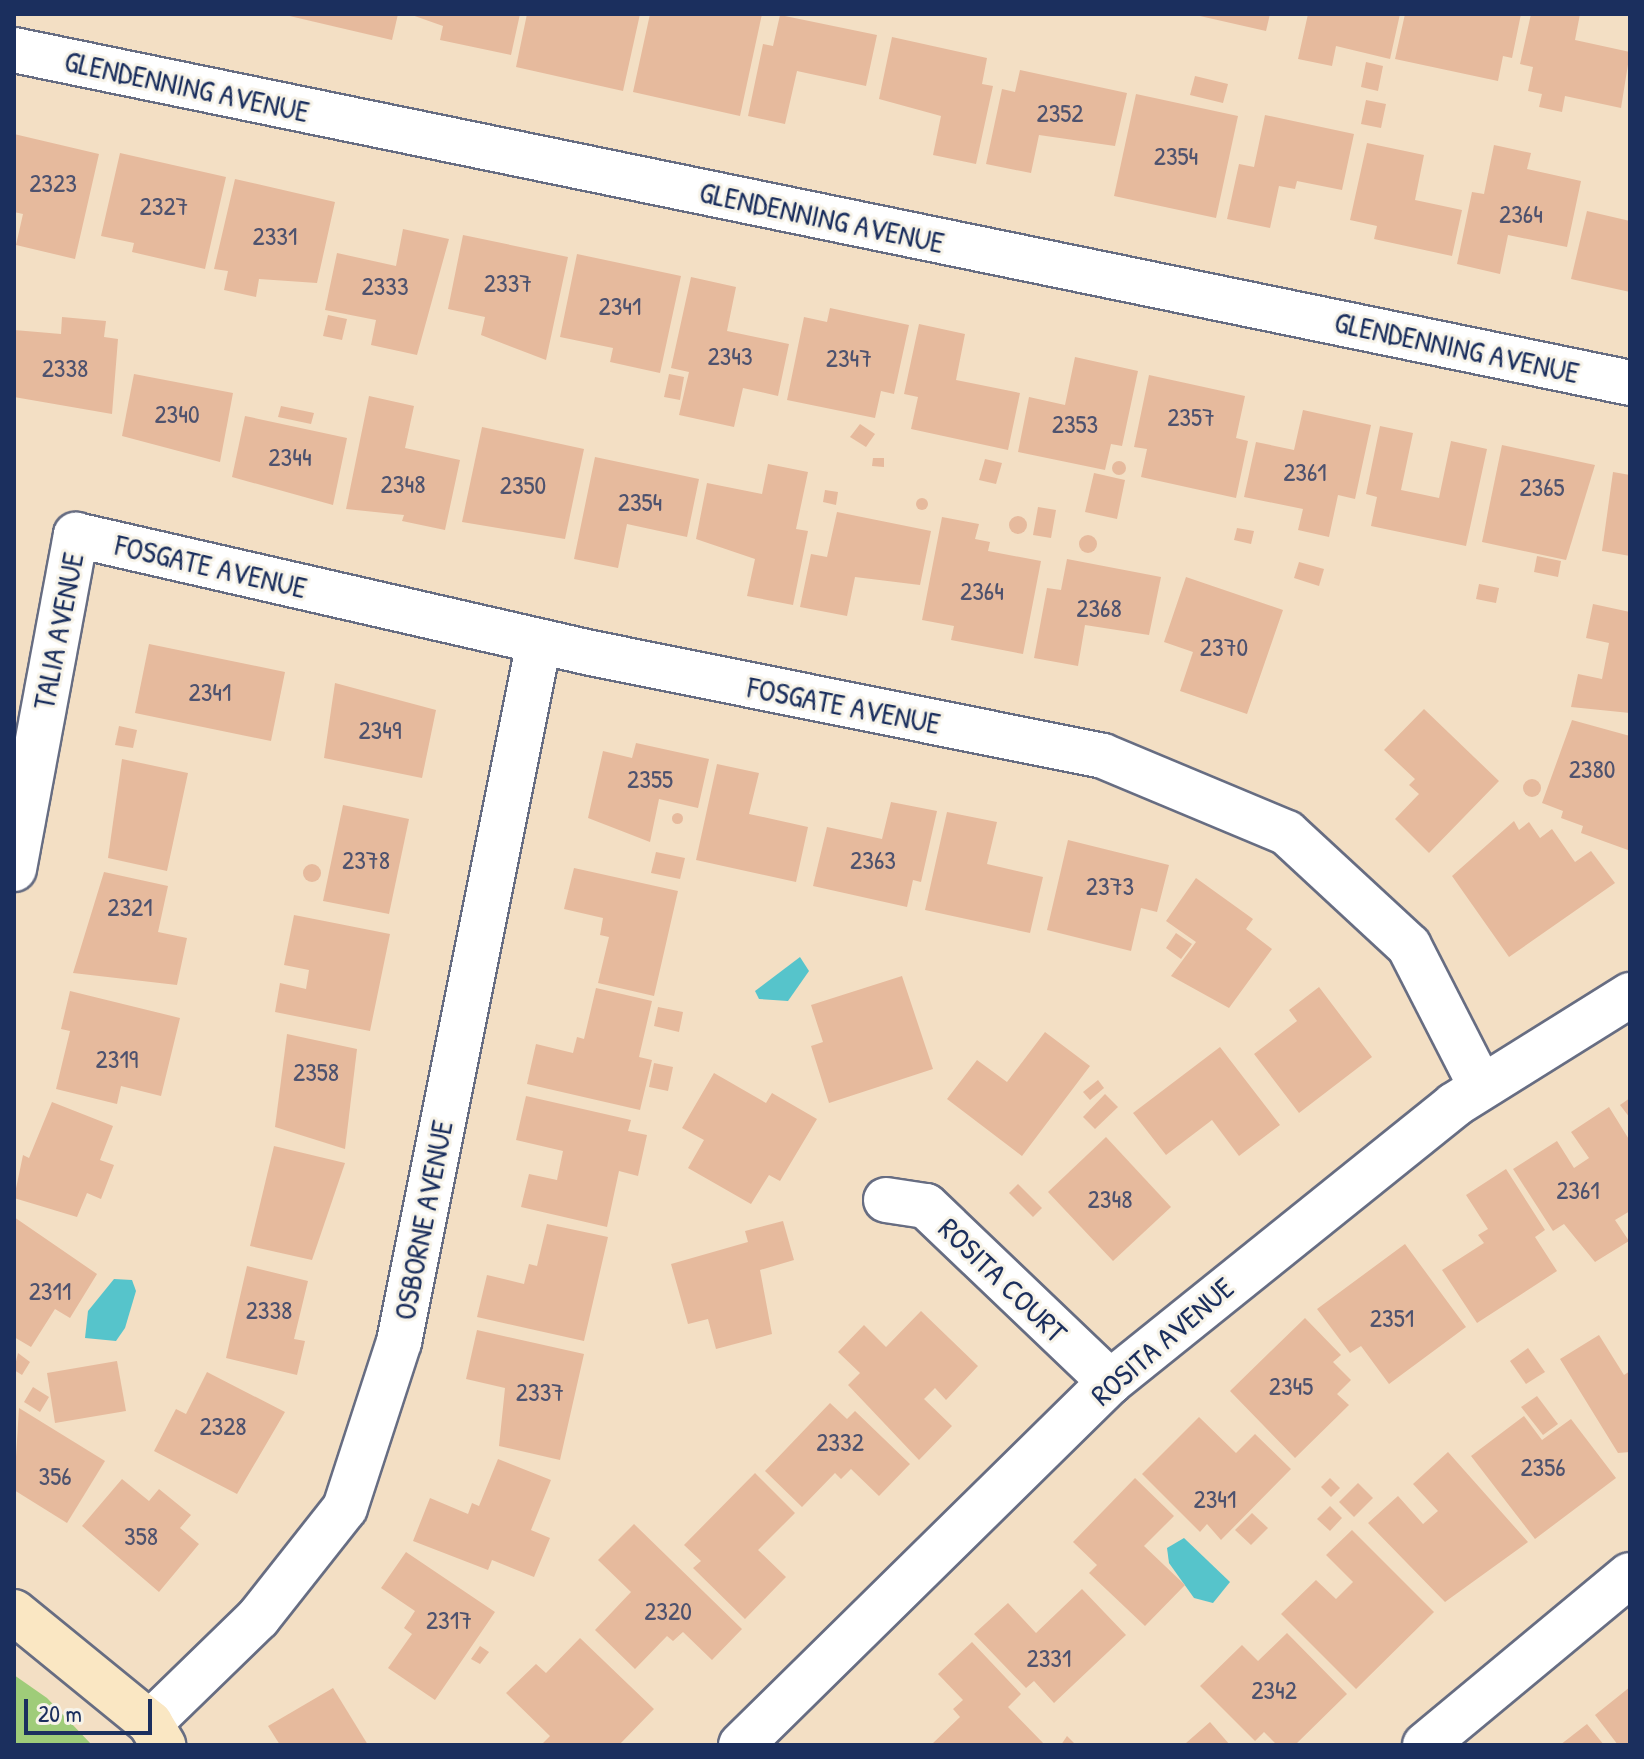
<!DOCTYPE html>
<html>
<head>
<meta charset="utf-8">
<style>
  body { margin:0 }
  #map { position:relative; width:1644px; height:1759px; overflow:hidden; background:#f3dfc4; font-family:"Patrick Hand",sans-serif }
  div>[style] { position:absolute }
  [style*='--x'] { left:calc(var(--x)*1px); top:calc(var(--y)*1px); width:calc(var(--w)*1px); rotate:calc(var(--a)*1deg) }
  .green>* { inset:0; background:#9fcc79 }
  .water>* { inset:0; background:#56c4cb }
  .building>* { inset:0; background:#e6ba9d }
  .round { border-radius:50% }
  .roads { filter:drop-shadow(2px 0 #676d82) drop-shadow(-2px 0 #676d82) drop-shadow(0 2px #676d82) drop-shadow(0 -2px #676d82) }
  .street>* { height:44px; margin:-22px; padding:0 22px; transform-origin:22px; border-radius:22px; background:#fff }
  .secondary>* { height:44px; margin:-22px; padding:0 22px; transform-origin:22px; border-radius:22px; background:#fae7c3 }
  span { translate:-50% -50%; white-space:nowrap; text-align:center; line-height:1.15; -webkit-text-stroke:6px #f7f3e8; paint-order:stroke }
  .number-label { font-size:26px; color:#4e526e }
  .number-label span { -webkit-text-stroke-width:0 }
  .street-label { font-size:30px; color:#1b2f5e }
  .frame { position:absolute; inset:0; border:16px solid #1b2f5e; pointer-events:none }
  .scale { position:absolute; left:24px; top:1699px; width:128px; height:36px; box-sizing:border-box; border:4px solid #1b2f5e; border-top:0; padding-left:10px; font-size:24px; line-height:28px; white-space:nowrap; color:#1b2f5e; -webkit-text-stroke:6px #f7f3e8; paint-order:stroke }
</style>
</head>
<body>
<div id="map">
  <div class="green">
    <div style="clip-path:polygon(14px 1675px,47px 1698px,92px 1745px,14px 1745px)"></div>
  </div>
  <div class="water">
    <div style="clip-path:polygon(800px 957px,809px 971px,788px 1001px,759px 999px,755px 991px)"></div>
    <div style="clip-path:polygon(114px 1279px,132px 1280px,136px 1291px,125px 1328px,116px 1341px,85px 1338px,88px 1311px)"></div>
    <div style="clip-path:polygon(1184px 1538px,1230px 1582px,1213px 1603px,1194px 1598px,1169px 1563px,1167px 1548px)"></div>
  </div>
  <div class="building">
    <div style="clip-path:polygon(281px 14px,398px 14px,392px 40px)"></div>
    <div style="clip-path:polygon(409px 14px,520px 14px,511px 55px,440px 40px,443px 26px)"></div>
    <div style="clip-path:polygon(527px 14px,640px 14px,623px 91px,516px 67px)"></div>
    <div style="clip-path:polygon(650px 14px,762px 14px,740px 116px,633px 92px)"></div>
    <div style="clip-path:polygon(1191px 14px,1270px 14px,1266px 31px)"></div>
    <div style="clip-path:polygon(1308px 14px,1400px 14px,1390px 59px,1336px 46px,1332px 66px,1298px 59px)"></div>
    <div style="clip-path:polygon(1405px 14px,1521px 14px,1512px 58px,1503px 56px,1498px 81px,1395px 59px)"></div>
    <div style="clip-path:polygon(1531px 14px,1580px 14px,1575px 40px,1630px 52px,1621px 108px,1565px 96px,1562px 112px,1539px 107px,1542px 94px,1528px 91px,1533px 67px,1520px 64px)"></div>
    <div style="clip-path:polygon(780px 15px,877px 35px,866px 86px,797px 71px,785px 124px,748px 116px,763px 44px,773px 46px)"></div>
    <div style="clip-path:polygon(892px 37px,987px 58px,982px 84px,993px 86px,976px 164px,933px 155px,941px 116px,879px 99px)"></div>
    <div style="clip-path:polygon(1366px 62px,1383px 66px,1378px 91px,1361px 87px)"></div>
    <div style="clip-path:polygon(1020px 70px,1127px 93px,1115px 146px,1039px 135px,1031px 173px,986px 164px,1002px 89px,1015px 92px)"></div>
    <div style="clip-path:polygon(1195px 76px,1228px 84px,1223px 103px,1190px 95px)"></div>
    <div style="clip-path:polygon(1136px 94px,1238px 116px,1216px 218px,1114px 196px)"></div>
    <div style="clip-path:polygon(1366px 100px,1386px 104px,1381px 128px,1361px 124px)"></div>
    <div style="clip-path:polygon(1265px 115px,1354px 134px,1342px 190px,1297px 181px,1295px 189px,1279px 186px,1270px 228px,1227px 219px,1239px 164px,1254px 167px)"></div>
    <div style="clip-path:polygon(14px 134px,99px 154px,75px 259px,16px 245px,23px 214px,14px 212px)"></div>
    <div style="clip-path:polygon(1367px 143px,1424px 155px,1415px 200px,1462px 210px,1452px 256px,1374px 239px,1377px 226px,1350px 220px)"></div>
    <div style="clip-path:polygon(1494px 145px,1531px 153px,1527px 169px,1581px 181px,1567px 247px,1508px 235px,1500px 274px,1457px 264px,1472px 192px,1484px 194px)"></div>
    <div style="clip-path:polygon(120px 153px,226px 177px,205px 269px,132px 252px,134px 243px,101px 236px)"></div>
    <div style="clip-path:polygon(235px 179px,335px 202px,317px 283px,259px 279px,256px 297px,224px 290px,228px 271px,214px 269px)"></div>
    <div style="clip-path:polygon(1587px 211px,1630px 221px,1630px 292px,1571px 279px)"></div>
    <div style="clip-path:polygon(403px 229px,449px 239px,417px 355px,371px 345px,376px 320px,325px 310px,337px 253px,396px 266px)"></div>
    <div style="clip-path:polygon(463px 235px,568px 257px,546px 360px,481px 335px,485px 317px,448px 309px)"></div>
    <div style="clip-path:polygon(577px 254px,681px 276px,660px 373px,610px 362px,613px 348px,560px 337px)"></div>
    <div style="clip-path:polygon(691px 277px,736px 287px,727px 331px,789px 344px,778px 396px,743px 388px,734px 427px,679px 415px,689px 372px,671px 368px)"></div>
    <div style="clip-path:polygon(830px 308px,909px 325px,894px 394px,881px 391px,875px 418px,787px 400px,804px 317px,827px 322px)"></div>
    <div style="clip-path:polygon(328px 315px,347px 319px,342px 340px,323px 336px)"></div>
    <div style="clip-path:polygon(62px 317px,106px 321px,104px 337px,118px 339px,112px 414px,14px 397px,14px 330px,61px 334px)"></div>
    <div style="clip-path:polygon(919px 324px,965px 334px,956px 380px,1020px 393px,1008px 450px,911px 429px,918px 397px,904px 394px)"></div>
    <div style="clip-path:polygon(1075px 357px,1138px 371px,1122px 446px,1111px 444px,1105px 470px,1018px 452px,1029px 397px,1065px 405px)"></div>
    <div style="clip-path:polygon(134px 374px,233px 393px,220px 462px,122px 436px)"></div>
    <div style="clip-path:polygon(669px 374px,684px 377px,680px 400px,664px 397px)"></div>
    <div style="clip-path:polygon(1149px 375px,1245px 396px,1236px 438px,1248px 441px,1236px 498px,1141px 477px,1147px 449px,1134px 447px)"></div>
    <div style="clip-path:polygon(369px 396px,414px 406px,405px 448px,460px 460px,445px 530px,402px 521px,404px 515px,346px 509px)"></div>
    <div style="clip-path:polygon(281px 406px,314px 413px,311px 424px,278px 417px)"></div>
    <div style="clip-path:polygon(1303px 410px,1371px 425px,1355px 499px,1338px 495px,1329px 537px,1298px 530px,1303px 509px,1244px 497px,1256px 442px,1294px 450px)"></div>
    <div style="clip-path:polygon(245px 416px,347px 438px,333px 505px,232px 477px)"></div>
    <div style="clip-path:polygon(860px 424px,875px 434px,866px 447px,850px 437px)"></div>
    <div style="clip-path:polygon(1380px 426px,1413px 433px,1401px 490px,1439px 498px,1451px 441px,1487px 449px,1466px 546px,1371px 526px,1377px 497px,1366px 494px)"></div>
    <div style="clip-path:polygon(482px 427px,584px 449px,565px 539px,462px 522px)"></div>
    <div style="clip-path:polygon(1502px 445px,1595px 465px,1566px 560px,1482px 542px)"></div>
    <div style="clip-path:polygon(595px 457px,699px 479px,687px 537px,627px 524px,618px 568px,574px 559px)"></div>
    <div style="clip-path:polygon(873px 458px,884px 458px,884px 467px,872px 466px)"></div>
    <div style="clip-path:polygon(985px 459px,1002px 463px,996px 484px,979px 480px)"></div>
    <div class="round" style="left:1112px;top:461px;width:14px;height:14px"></div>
    <div style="clip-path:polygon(768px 464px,808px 472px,796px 529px,808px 531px,793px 605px,747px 596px,755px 559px,696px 539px,707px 483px,762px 494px)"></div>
    <div style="clip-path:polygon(1613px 472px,1630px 475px,1630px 556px,1602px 551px)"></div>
    <div style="clip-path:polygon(1094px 473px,1125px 480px,1117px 519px,1085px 512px)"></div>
    <div style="clip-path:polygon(825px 490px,838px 492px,836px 505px,823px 502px)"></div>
    <div class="round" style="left:916px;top:498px;width:12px;height:12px"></div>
    <div style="clip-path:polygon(1038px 507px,1056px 510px,1051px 538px,1033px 535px)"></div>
    <div style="clip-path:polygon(837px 512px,931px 531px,920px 585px,855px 577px,847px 616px,800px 607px,811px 554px,827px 557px)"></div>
    <div class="round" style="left:1009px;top:516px;width:18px;height:18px"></div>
    <div style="clip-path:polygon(942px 517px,979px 524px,975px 539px,990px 542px,988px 551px,1041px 561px,1023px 654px,951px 640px,954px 626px,922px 620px)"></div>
    <div style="clip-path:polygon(1237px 528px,1254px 531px,1251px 544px,1234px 540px)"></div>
    <div class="round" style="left:1079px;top:535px;width:18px;height:18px"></div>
    <div style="clip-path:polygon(1537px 556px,1561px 561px,1558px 577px,1534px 572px)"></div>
    <div style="clip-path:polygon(1067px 559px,1161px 577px,1149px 635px,1085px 625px,1078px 666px,1034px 658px,1047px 588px,1061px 590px)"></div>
    <div style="clip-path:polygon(1299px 562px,1324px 569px,1319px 586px,1294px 578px)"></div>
    <div style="clip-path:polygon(1186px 577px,1283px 610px,1247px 714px,1180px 691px,1193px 652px,1164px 642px)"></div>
    <div style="clip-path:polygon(1479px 584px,1499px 588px,1496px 603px,1476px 599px)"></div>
    <div style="clip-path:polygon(1593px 604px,1630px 612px,1630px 713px,1571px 707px,1578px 674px,1602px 679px,1609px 643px,1586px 638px)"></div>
    <div style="clip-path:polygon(149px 644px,285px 672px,271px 741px,135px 713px)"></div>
    <div style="clip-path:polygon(335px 683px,436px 710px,422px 778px,324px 758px)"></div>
    <div style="clip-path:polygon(1424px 709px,1499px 781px,1429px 853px,1395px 819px,1419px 794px,1409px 785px,1415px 779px,1384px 750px)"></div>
    <div style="clip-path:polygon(1572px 720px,1630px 736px,1628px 850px,1581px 833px,1583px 826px,1561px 818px,1563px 811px,1542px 803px)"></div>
    <div style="clip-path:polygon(119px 726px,137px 730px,133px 748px,115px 745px)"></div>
    <div style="clip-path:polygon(636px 743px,709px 759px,698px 808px,659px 799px,650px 842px,588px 818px,603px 751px,632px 758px)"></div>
    <div style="clip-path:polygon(122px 759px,188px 773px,167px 871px,108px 858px)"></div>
    <div style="clip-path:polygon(717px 764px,759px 773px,749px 814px,808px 827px,796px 882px,696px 860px)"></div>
    <div class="round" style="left:1523px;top:779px;width:18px;height:18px"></div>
    <div style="clip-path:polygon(891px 802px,937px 811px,921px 882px,913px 880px,907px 907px,813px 886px,827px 827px,882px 839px)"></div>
    <div style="clip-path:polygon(343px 805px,409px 819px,389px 914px,323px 901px)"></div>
    <div style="clip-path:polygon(947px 812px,997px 822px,987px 864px,1043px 877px,1030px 933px,925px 910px)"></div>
    <div class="round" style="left:671.5px;top:812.5px;width:11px;height:11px"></div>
    <div style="clip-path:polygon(1514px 821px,1519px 830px,1529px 822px,1540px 838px,1552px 829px,1575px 862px,1591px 851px,1615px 883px,1509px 957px,1452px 876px)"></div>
    <div style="clip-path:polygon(1068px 840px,1169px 865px,1157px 912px,1141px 908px,1131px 951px,1047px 930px)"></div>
    <div style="clip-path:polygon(656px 852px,685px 858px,680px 879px,651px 873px)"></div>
    <div class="round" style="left:303px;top:864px;width:18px;height:18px"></div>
    <div style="clip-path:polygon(574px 868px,678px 891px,654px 996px,598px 983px,609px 937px,600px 935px,603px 918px,564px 909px)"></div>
    <div style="clip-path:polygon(104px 872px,168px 886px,158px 932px,187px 938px,177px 985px,73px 973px)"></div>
    <div style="clip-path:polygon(1196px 878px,1253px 919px,1246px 929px,1272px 949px,1229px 1008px,1171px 976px,1196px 942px,1166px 921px)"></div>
    <div style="clip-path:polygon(294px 915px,390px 934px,370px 1031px,275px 1012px,280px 983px,306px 989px,309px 970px,284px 965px)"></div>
    <div style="clip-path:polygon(1176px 933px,1192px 944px,1181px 959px,1166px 948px)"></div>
    <div style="clip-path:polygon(902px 976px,933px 1069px,829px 1103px,811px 1046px,823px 1042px,811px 1005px)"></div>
    <div style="clip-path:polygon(1319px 987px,1372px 1057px,1299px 1113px,1254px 1054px,1297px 1021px,1289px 1010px)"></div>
    <div style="clip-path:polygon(596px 988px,652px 1001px,639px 1057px,652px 1060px,640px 1110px,527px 1084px,536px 1044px,573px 1053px,577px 1037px,584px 1039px)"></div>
    <div style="clip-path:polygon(70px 991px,180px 1018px,161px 1096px,121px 1086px,117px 1104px,56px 1089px,70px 1031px,61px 1029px)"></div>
    <div style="clip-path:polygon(658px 1007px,683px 1012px,679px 1032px,654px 1026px)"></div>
    <div style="clip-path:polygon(1045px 1032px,1090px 1066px,1022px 1156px,947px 1099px,977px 1060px,1007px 1082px)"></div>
    <div style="clip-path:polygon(287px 1034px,357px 1049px,345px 1149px,275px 1127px)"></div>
    <div style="clip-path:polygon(1220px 1047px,1280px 1125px,1239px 1156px,1212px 1120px,1166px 1155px,1133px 1113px)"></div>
    <div style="clip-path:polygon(654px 1063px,673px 1067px,668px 1091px,649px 1087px)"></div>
    <div style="clip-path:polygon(714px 1073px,766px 1103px,772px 1093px,817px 1119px,780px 1181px,769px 1175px,751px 1204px,688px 1168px,704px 1140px,682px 1128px)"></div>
    <div style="clip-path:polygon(1098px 1080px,1104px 1088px,1090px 1100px,1083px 1092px)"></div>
    <div style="clip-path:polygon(1105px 1094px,1118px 1107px,1095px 1129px,1083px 1117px)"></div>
    <div style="clip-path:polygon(526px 1096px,631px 1120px,628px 1131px,647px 1135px,638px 1176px,619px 1171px,607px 1227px,521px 1207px,529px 1174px,557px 1180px,563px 1151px,516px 1140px)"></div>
    <div style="clip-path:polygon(1630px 1098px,1630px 1118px,1620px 1105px)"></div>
    <div style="clip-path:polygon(52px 1102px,113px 1126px,100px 1160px,114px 1165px,101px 1199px,87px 1193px,77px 1217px,14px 1198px,23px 1155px,29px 1158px)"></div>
    <div style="clip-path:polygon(1609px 1107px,1630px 1141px,1630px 1211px,1615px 1220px,1629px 1241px,1595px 1262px,1564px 1224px,1553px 1231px,1513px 1169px,1557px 1141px,1574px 1168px,1589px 1158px,1571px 1132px)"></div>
    <div style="clip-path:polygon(1106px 1137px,1171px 1207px,1113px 1261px,1048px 1192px)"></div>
    <div style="clip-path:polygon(274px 1146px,345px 1163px,312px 1260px,250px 1246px)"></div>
    <div style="clip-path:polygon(1506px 1169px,1545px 1230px,1535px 1237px,1557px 1271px,1477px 1323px,1442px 1270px,1484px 1243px,1478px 1235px,1488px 1229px,1466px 1195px)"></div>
    <div style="clip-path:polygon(1018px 1184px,1042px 1208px,1033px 1217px,1009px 1193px)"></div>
    <div style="clip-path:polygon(14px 1217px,97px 1274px,70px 1318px,55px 1309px,31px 1347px,14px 1337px)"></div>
    <div style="clip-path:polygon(783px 1221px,794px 1260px,760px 1270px,772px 1334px,716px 1349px,708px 1319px,688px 1324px,671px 1264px,748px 1242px,745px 1231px)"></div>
    <div style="clip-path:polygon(547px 1224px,608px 1237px,584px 1341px,477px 1317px,487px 1275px,524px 1284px,529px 1264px,537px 1266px)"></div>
    <div style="clip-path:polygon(1405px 1244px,1466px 1327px,1389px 1384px,1361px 1346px,1350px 1353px,1317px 1309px)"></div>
    <div style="clip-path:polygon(247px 1266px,308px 1281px,294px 1339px,305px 1341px,297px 1375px,226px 1358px)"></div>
    <div style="clip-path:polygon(921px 1311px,978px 1366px,946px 1400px,935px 1388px,924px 1399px,952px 1426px,919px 1460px,848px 1385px,860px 1373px,838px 1352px,864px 1325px,886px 1347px)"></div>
    <div style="clip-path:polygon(1305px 1318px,1341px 1355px,1333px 1362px,1351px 1380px,1337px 1394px,1349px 1405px,1295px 1458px,1230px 1391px)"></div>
    <div style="clip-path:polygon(477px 1330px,584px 1354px,560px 1460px,499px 1446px,505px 1388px,466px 1379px)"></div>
    <div style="clip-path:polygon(1599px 1335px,1624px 1375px,1630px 1371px,1630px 1452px,1618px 1453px,1560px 1359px)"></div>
    <div style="clip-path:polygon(1528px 1348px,1545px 1372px,1526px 1384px,1510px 1361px)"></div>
    <div style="clip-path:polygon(18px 1353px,30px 1362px,22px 1375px,14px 1370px)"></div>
    <div style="clip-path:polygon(117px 1361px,126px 1411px,55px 1423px,47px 1373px)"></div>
    <div style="clip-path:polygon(207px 1372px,285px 1412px,237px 1494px,154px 1451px,176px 1409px,186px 1414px)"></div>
    <div style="clip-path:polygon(33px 1387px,49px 1397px,40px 1412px,24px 1402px)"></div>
    <div style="clip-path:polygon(1537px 1396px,1558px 1424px,1543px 1435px,1521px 1407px)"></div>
    <div style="clip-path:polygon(830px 1403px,847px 1419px,855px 1411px,910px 1464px,879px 1496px,851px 1469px,841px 1479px,835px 1473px,802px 1507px,765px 1471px)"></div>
    <div style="clip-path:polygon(19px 1408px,105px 1461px,67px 1523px,14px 1490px)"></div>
    <div style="clip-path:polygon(1524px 1416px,1542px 1440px,1571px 1419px,1616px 1478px,1535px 1539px,1471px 1456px)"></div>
    <div style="clip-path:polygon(1199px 1417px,1236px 1453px,1255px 1434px,1291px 1469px,1221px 1540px,1207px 1524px,1200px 1532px,1142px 1474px)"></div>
    <div style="clip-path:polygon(1448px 1452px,1528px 1542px,1445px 1602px,1368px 1523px,1398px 1496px,1423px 1524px,1438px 1511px,1413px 1484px)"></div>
    <div style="clip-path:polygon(498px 1459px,551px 1480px,531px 1530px,550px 1538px,534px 1577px,492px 1560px,488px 1570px,413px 1541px,430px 1498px,468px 1514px,472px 1503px,479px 1506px)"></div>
    <div style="clip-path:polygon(755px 1473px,795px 1513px,758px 1550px,786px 1577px,745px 1619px,693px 1568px,701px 1561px,684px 1545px)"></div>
    <div style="clip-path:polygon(1135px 1478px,1174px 1516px,1144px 1546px,1185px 1585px,1145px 1626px,1089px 1573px,1097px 1565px,1073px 1542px)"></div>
    <div style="clip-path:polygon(1330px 1478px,1340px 1488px,1331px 1497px,1321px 1487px)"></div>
    <div style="clip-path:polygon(122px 1479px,149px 1501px,159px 1489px,191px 1515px,180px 1528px,199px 1544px,159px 1592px,82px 1526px)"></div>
    <div style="clip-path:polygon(1358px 1483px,1373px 1498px,1354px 1517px,1339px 1502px)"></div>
    <div style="clip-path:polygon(1330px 1506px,1342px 1518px,1330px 1531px,1317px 1519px)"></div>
    <div style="clip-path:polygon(1252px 1513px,1268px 1528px,1251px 1545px,1235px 1530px)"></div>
    <div style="clip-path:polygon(634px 1524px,742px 1629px,712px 1660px,683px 1632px,673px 1641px,667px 1636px,635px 1669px,595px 1630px,631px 1592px,598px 1560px)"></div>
    <div style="clip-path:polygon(1352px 1530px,1434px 1612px,1356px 1689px,1281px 1614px,1316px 1580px,1336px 1599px,1353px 1582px,1326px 1555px)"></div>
    <div style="clip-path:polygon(406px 1552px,495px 1612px,435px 1700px,388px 1668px,412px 1634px,404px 1628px,415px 1611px,381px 1588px)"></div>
    <div style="clip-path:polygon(1082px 1589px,1126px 1635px,1054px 1703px,1034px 1681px,1026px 1688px,974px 1634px,1008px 1603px,1036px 1633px)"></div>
    <div style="clip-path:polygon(1287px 1633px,1347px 1694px,1295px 1745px,1277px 1745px,1264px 1732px,1255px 1741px,1200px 1686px,1242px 1645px,1258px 1661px)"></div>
    <div style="clip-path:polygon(580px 1638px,654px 1709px,619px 1745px,541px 1745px,550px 1736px,506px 1693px,536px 1664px,546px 1673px)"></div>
    <div style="clip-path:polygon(972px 1642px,1021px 1694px,1008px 1707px,1045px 1745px,931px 1745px,960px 1717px,953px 1709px,963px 1700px,938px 1674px)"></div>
    <div style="clip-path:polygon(480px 1646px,489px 1652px,480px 1664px,471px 1659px)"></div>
    <div style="clip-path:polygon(1630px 1687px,1630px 1745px,1618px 1745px,1595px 1715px)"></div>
    <div style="clip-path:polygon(333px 1688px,368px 1745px,280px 1745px,268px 1726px)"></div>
    <div style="clip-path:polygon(1210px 1722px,1230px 1745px,1177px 1745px,1186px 1743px)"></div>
    <div style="clip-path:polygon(1587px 1724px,1604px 1745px,1560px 1745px)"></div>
    <div style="clip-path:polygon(1067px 1736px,1076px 1745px,1061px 1745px)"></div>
  </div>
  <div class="roads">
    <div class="street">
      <div style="--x:14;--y:50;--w:1650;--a:11.64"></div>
      <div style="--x:14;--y:869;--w:340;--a:-79.5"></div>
      <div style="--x:76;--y:535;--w:528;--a:12.91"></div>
      <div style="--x:591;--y:653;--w:522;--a:11.37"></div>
      <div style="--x:1103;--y:756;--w:199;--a:22.7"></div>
      <div style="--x:1287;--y:833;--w:166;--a:42.8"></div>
      <div style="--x:1409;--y:946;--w:156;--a:62.9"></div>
      <div style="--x:886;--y:1200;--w:40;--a:8.5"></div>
      <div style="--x:926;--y:1206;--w:255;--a:43.7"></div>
      <div style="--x:150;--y:1723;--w:151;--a:-44.2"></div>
      <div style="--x:258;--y:1618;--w:140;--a:-51.7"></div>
      <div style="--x:345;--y:1508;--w:175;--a:-72"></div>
      <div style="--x:399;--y:1342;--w:714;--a:-78.69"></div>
      <div style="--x:741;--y:1745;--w:518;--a:-44.53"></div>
      <div style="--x:1110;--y:1382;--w:442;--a:-38.8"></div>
      <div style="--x:1454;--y:1105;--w:208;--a:-32"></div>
      <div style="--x:1425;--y:1745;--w:266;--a:-39.7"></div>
    </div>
    <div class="secondary">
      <div style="--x:14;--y:1612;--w:176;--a:39.2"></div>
      <div style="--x:150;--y:1723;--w:26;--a:59"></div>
    </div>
  </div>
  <div class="number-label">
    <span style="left:1060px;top:113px">2352</span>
    <span style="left:1176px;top:156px">2354</span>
    <span style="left:53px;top:183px">2323</span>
    <span style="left:164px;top:206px">2327</span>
    <span style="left:1521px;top:214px">2364</span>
    <span style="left:275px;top:236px">2331</span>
    <span style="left:508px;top:283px">2337</span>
    <span style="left:385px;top:286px">2333</span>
    <span style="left:620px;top:306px">2341</span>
    <span style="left:730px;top:356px">2343</span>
    <span style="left:849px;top:358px">2347</span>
    <span style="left:65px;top:368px">2338</span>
    <span style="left:177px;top:414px">2340</span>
    <span style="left:1191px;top:417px">2357</span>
    <span style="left:1075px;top:424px">2353</span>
    <span style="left:290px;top:457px">2344</span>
    <span style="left:1305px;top:472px">2361</span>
    <span style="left:403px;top:484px">2348</span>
    <span style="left:523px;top:485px">2350</span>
    <span style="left:1542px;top:487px">2365</span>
    <span style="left:640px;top:502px">2354</span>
    <span style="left:982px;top:591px">2364</span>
    <span style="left:1099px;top:608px">2368</span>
    <span style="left:1224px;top:647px">2370</span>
    <span style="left:210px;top:692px">2341</span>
    <span style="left:380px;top:730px">2349</span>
    <span style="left:1592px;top:769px">2380</span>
    <span style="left:650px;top:779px">2355</span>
    <span style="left:366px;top:860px">2378</span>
    <span style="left:873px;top:860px">2363</span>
    <span style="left:1110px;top:886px">2373</span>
    <span style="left:130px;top:907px">2321</span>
    <span style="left:117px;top:1059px">2319</span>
    <span style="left:316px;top:1072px">2358</span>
    <span style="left:1578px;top:1190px">2361</span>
    <span style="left:1110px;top:1199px">2348</span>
    <span style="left:50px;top:1291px">2311</span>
    <span style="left:269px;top:1310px">2338</span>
    <span style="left:1392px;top:1318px">2351</span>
    <span style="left:1291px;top:1386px">2345</span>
    <span style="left:540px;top:1392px">2337</span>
    <span style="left:223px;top:1426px">2328</span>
    <span style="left:840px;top:1442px">2332</span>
    <span style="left:1543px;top:1467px">2356</span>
    <span style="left:55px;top:1476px">356</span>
    <span style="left:1215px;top:1499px">2341</span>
    <span style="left:141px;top:1536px">358</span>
    <span style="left:668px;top:1611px">2320</span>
    <span style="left:449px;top:1620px">2317</span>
    <span style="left:1049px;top:1658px">2331</span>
    <span style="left:1274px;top:1690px">2342</span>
  </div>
  <div class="street-label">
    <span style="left:187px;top:86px;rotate:12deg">GLENDENNING AVENUE</span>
    <span style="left:822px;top:217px;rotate:12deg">GLENDENNING AVENUE</span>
    <span style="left:1457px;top:347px;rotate:12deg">GLENDENNING AVENUE</span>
    <span style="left:211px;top:566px;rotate:13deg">FOSGATE AVENUE</span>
    <span style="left:58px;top:631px;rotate:-79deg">TALIA AVENUE</span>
    <span style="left:844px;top:705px;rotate:11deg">FOSGATE AVENUE</span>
    <span style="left:423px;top:1220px;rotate:-79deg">OSBORNE AVENUE</span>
    <span style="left:1003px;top:1280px;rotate:44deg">ROSITA COURT</span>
    <span style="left:1162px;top:1341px;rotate:-41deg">ROSITA AVENUE</span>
  </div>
  <div class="frame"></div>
  <div class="scale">20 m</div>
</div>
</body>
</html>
